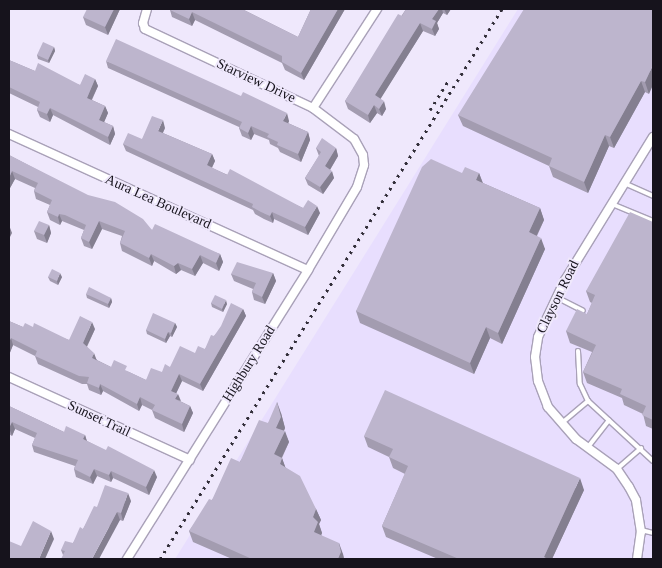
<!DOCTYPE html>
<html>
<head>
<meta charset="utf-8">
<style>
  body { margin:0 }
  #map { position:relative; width:662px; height:568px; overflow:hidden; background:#efe8fc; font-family:"Times New Roman",serif }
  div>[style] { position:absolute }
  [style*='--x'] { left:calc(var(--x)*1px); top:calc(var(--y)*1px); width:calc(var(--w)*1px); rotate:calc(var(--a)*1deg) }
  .built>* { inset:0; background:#e8defe }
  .roads { filter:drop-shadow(1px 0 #a9a1b8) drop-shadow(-1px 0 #a9a1b8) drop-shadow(0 1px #a9a1b8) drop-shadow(0 -1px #a9a1b8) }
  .lane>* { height:4px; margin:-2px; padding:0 2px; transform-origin:2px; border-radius:2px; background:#fff }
  .street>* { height:8px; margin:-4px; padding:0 4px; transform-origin:4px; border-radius:4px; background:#fff }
  .rail>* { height:3px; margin-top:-1.5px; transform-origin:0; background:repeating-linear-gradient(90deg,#322e39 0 2.5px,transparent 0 7.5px) }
  .wall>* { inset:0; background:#a39cb0 }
  .shaded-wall>* { inset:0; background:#847f90 }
  .building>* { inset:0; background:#bdb5cd }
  span { translate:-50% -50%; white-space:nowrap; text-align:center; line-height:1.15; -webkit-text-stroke:4px #efe8fc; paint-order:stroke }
  .street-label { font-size:14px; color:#16131c }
  .frame { position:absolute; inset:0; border:10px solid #16131c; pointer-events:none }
</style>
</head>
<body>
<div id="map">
  <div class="built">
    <div style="clip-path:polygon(518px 9px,653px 9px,653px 559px,175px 559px)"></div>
  </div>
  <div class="roads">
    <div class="lane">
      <div style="--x:624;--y:183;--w:32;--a:24"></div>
      <div style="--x:612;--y:204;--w:44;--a:22.5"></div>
      <div style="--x:556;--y:297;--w:30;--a:27"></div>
      <div style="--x:578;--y:351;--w:33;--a:87"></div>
      <div style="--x:580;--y:384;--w:19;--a:65"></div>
      <div style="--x:588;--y:401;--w:88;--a:42.7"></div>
      <div style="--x:563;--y:422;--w:33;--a:-40"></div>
      <div style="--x:588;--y:447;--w:34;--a:-52"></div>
      <div style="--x:617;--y:469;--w:32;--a:-41"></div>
      <div style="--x:641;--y:530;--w:12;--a:14"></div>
    </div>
    <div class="street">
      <div style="--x:313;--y:108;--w:118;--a:-57.1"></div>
      <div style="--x:9;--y:134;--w:328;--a:24.5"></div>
      <div style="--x:9;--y:377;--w:199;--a:24.6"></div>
      <div style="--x:127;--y:559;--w:341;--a:-57.9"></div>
      <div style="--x:308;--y:270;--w:96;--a:-59.4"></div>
      <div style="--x:357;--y:187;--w:23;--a:-72"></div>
      <div style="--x:364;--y:165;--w:10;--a:-96"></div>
      <div style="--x:363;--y:155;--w:18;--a:-119"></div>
      <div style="--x:354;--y:139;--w:51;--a:-142.9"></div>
      <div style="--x:313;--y:108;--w:186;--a:-154.8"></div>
      <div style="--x:145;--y:29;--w:6;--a:-108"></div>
      <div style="--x:143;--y:23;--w:15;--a:-74"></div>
      <div style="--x:637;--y:559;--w:27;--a:-82"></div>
      <div style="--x:641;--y:532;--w:32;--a:-99"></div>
      <div style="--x:636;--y:500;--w:15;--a:-118"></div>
      <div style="--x:629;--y:487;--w:22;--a:-124"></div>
      <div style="--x:617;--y:469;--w:51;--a:-143.8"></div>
      <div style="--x:576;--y:439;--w:43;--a:-131.2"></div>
      <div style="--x:548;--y:407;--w:28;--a:-111"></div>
      <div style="--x:538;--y:381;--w:24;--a:-97"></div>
      <div style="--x:535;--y:357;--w:20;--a:-81"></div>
      <div style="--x:538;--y:337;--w:63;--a:-64.7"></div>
      <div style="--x:565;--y:280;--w:168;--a:-58.4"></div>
    </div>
  </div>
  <div class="rail">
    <div style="--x:430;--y:110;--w:36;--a:-58"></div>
    <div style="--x:160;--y:559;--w:648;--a:-58.13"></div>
  </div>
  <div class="wall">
    <div style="clip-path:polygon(120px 9px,108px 35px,86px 25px,83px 17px)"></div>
    <div style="clip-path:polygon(242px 9px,298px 37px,311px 9px,345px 9px,304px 80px,285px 70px,282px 63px,195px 20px,192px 26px,172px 17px,170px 10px)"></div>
    <div style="clip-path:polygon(406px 9px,451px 9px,447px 15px,443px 13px,437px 23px,439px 29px,435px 36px,423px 31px,380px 99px,386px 109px,382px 116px,377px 113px,370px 123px,348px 109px,345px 101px)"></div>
    <div style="clip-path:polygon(653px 9px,649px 94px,645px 92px,614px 148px,609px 146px,588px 193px,553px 177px,549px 166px,463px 126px,458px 115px)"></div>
    <div style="clip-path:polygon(54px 47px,55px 51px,49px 63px,38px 59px,37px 55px)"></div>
    <div style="clip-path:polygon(9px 60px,35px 71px,80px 85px,95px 79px,98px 86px,92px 100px,105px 106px,108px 113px,104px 122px,113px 126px,115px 134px,110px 145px,53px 115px,50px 122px,40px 117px,37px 110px,38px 107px,9px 93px)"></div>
    <div style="clip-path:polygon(106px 61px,289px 121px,288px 123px,308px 132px,310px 140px,301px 162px,280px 152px,278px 148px,270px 144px,269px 140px,254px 134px,251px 140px,242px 136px,239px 128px,239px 127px,108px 68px)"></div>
    <div style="clip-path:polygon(165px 128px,163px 133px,212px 154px,215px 161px,212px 168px,303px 208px,320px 213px,308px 235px,274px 219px,273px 223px,264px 219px,255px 214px,253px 210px,126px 151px,123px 144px,142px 139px)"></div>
    <div style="clip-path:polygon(316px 148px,336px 148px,338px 156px,330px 170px,334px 178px,323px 194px,308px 185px,305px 178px,319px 156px)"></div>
    <div style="clip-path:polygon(9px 155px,152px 230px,220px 254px,223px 262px,219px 271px,203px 263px,195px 276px,181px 270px,176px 274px,154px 261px,152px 266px,122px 251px,120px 243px,122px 236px,102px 229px,92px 249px,84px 246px,81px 238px,84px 230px,67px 223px,62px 221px,60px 225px,50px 220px,47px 212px,50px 205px,36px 199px,34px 191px,35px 188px,15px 179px,10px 188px,9px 187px)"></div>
    <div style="clip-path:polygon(462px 173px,479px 173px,483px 183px,540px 208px,544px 220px,537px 236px,545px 249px,502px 344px,490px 338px,474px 374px,360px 323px,356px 311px)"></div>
    <div style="clip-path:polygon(653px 222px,653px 429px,646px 426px,643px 414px,624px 405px,622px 398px,587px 383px,583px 372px,592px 352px,570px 343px,566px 331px,587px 314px,592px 303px,590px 302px,586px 291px)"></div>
    <div style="clip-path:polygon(49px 225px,51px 233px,47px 243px,37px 239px,34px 231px)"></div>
    <div style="clip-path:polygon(273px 273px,276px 281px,265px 304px,254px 300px,252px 292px,253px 289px,234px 281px,231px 274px)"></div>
    <div style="clip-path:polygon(48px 277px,62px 277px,58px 285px,50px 281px)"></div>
    <div style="clip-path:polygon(86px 294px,111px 298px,112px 302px,109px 308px,87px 298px)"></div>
    <div style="clip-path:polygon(211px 303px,227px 304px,223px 312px,212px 307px)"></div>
    <div style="clip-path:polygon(243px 309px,246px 316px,203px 391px,182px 381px,176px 393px,180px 401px,190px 406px,193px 413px,184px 432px,155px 418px,152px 410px,142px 405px,139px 411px,103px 391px,101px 395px,89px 390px,87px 384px,82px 384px,38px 364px,35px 356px,13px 345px,9px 355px,9px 321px,23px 327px,33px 327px,69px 340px,95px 329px,87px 347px,97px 360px,111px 367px,129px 372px,146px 380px,162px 372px,170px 367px,205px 349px,214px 336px)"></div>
    <div style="clip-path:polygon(175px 323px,177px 327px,172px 337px,170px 336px,166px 343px,147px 334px,146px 330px)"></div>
    <div style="clip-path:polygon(9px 406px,64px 432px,85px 435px,87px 441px,157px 477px,149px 495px,113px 478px,111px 482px,97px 476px,93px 484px,76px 477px,74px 469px,75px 466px,34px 452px,32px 445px,35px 438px,15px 429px,12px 436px,9px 434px)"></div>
    <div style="clip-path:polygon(281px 413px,285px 428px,284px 431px,289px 442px,282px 458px,285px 467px,316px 509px,321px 520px,319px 524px,322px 533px,321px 535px,343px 554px,344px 559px,232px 559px,193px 542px,189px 531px,212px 500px,268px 423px)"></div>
    <div style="clip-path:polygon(364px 436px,584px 490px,552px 559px,438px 559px,386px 537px,382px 526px,405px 474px,393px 468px,389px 457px,368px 447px)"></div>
    <div style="clip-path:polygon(131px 501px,123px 521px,120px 520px,63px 555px,61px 550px,73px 543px,83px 529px,97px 507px)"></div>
  </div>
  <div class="shaded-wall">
    <div style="clip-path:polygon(114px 9px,120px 9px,108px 35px,105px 27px)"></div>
    <div style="clip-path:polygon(338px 9px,345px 9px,304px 80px,301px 73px)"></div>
    <div style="clip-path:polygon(439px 9px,442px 9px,443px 13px,437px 23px,439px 29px,435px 36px,432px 29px,432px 19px)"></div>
    <div style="clip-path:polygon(444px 9px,451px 9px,447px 15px)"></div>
    <div style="clip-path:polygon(192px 12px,195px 20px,192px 26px,189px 19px)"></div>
    <div style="clip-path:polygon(420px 23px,423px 31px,378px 103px,375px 95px)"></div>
    <div style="clip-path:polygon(54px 47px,55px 51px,49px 63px,48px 60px)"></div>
    <div style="clip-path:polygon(653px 65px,653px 85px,649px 94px,645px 82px)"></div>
    <div style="clip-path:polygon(95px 79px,98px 86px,89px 105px,87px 98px)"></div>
    <div style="clip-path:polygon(641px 81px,645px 92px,614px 148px,610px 137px)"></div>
    <div style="clip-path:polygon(384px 101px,386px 109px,382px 116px,379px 109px)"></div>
    <div style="clip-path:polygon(374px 105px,377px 113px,370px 123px,368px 115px)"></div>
    <div style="clip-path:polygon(105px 106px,108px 113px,102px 127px,99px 120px)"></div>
    <div style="clip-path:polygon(50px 108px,53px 115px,50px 122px,47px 114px)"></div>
    <div style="clip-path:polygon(287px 113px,289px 121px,286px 129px,283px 121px)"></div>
    <div style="clip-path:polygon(163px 120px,165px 128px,160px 138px,158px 131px)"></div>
    <div style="clip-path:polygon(113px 126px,115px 134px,110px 145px,108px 137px)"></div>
    <div style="clip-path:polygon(251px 126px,254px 134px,251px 140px,248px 133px)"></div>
    <div style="clip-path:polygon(308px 132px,310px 140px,301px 162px,298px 154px)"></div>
    <div style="clip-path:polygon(605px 135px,609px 146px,588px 193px,584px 182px)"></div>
    <div style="clip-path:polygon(336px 148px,338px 156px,328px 173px,325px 166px)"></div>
    <div style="clip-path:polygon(212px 154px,215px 161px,209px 173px,207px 165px)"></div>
    <div style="clip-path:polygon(12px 171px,15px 179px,10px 188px,9px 184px,9px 178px)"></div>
    <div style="clip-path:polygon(332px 171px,334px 178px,323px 194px,320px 187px)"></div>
    <div style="clip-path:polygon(479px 173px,483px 184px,476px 180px)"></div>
    <div style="clip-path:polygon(317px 206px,320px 213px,308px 235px,305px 227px)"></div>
    <div style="clip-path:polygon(540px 208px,544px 220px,533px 243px,529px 232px)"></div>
    <div style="clip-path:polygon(272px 212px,274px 219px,273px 223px,270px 216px)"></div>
    <div style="clip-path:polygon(59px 214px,62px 221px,60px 225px,58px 217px)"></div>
    <div style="clip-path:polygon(99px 221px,102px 229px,92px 249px,89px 242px)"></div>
    <div style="clip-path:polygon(9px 225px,12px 233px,9px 239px)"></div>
    <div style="clip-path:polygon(49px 225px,51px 233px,47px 243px,44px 235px)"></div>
    <div style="clip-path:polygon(541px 238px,545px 249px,502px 344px,498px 333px)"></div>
    <div style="clip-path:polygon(151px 254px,154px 261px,152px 266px,149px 258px)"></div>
    <div style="clip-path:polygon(220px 254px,223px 262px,219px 271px,216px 263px)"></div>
    <div style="clip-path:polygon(200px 255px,203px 263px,195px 276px,192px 269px)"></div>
    <div style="clip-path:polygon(178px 263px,181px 270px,176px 274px,174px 266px)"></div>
    <div style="clip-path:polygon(60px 273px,62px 277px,58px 285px,57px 281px)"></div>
    <div style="clip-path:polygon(273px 273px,276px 281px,265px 304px,262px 297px)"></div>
    <div style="clip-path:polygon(111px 298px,112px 302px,109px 308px,108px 304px)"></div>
    <div style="clip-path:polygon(226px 300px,227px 304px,223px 312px,222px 309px)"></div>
    <div style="clip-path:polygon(243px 309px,246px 316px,203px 391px,200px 384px)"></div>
    <div style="clip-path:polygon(92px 322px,95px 329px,85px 350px,83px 343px)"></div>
    <div style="clip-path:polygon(175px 323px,177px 327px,172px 337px,171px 333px)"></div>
    <div style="clip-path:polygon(486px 327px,490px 338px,474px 374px,470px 363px)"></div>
    <div style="clip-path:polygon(168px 332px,170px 336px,166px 343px,165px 339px)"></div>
    <div style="clip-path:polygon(11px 338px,13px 345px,9px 355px,9px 342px)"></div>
    <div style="clip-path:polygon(94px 353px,97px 361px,92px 358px)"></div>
    <div style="clip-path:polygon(179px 374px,182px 381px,174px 398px,171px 391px)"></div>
    <div style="clip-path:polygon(100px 384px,103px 391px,101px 395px,99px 388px)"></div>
    <div style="clip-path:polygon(178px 394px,181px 401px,175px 399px)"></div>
    <div style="clip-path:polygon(140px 397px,142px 405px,139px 411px,137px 404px)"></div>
    <div style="clip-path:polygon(277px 402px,281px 413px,285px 428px,280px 439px,276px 428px)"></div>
    <div style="clip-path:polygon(190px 406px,193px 413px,184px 432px,182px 424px)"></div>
    <div style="clip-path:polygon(12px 422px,15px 429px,12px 436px,9px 428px)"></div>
    <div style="clip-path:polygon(285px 431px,289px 442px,278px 465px,274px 454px)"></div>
    <div style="clip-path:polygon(85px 435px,87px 442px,83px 439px)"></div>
    <div style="clip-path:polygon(282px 458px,286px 469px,280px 464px)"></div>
    <div style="clip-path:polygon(94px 469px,97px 476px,93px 484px,90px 477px)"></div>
    <div style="clip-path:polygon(154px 470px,157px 477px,149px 495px,146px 487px)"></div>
    <div style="clip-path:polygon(111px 471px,113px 478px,111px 482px,109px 475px)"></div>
    <div style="clip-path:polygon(580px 478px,584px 490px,552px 559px,545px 559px,544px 557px)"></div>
    <div style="clip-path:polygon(128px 493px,131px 501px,123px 521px,121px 513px)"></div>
    <div style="clip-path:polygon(316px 509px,321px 520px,319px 524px,322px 533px,318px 543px,314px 532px,313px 517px)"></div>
    <div style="clip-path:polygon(117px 512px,120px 520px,99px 559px,92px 559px)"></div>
    <div style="clip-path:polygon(51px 531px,54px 539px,45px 559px,39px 559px)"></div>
    <div style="clip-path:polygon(339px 543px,343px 554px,344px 559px,338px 559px)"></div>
  </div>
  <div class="building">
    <div style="clip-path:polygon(87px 9px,114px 9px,105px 27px,83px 17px)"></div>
    <div style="clip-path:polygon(170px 9px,242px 9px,298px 37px,311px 9px,338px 9px,301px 73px,282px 62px,282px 56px,192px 12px,189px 19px,170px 10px)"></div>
    <div style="clip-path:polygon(406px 9px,439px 9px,432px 19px,436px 21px,432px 29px,420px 23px,375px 95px,384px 101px,379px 109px,374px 105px,368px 115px,345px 101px,398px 14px,402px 16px)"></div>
    <div style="clip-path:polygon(524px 9px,653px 9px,653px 65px,645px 82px,641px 81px,610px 137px,605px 135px,584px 182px,549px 166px,552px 158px,458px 115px)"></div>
    <div style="clip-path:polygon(116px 39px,241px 96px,243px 92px,287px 113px,283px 121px,308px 132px,298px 154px,277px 145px,278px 142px,267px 137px,269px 134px,251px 126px,248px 133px,239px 128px,242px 122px,106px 61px)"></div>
    <div style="clip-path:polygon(43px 42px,54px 47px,48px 60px,37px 55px)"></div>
    <div style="clip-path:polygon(9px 60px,35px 71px,38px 63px,80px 85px,85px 74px,95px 79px,87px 98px,105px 106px,99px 120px,113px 126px,108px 137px,50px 108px,47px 114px,37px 110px,40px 102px,9px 87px)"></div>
    <div style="clip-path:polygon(152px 116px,163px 120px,158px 131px,212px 154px,207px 165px,227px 175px,230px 169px,303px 208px,308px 200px,317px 206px,305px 227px,272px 212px,270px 216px,261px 212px,252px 207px,253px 204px,123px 144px,128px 133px,142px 139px)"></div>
    <div style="clip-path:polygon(322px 138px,336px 148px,325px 166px,332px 171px,320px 187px,305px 178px,321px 152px,316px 148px)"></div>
    <div style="clip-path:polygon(9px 155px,88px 195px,115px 202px,143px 219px,152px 230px,155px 224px,220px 254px,216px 263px,200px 255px,192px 269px,178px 263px,174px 266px,151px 254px,149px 258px,120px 243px,125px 231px,99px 221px,89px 242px,81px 238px,86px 225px,65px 215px,59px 214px,58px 217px,47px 212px,52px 200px,34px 191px,38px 183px,12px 171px,9px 178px)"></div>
    <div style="clip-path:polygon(431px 159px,462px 173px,465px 167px,479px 173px,476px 180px,540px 208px,529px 232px,541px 238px,498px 333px,486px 327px,470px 363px,356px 311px,422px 167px)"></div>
    <div style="clip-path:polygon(630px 212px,653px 222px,653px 420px,642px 415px,646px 406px,620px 394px,622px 389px,583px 372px,596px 345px,566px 331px,577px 309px,587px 314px,595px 295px,586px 291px)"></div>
    <div style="clip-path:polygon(39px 221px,49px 225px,44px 235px,34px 231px)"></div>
    <div style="clip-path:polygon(237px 262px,273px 273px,262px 297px,252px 292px,256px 283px,231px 274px)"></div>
    <div style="clip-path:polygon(52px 269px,60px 273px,57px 281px,48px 277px)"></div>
    <div style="clip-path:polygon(89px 287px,111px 298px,108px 304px,86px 294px)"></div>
    <div style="clip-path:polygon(215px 295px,226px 300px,222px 309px,211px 303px)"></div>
    <div style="clip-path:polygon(231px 303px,243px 309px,200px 384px,179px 374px,171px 391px,178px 394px,175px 399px,190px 406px,182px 424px,152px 410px,155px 405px,140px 397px,137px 404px,100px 384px,99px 388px,87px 383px,89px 377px,79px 376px,35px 356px,37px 351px,11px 338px,9px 342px,9px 321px,23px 327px,25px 323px,33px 327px,34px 323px,69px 340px,80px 316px,92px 322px,83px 343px,94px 353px,92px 358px,111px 367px,114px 360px,127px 366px,125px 370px,146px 380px,151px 368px,162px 372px,165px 364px,170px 367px,180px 346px,195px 353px,198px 346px,205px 349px,211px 335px,214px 336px,221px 326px)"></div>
    <div style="clip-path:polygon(153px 313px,175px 323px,171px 333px,168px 332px,165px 339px,146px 330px)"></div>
    <div style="clip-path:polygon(385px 390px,580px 478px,544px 557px,548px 559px,459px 559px,382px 526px,408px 466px,389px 457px,393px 449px,364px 436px)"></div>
    <div style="clip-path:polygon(277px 402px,281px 417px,276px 428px,285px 431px,274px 454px,282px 458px,280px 464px,300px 476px,316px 509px,313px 517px,318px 522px,314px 532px,339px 543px,341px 552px,338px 559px,252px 559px,189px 531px,209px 499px,212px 500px,231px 458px,240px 462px,259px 420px,268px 423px)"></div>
    <div style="clip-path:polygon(9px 406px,64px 432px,66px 426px,85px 435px,83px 439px,106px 450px,108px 446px,154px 470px,146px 487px,111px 471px,109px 475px,94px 469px,90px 477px,74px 469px,78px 460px,32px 445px,37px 433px,12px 422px,9px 428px)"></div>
    <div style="clip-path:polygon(105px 485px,128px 493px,121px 513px,117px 512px,92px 559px,61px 559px,65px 551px,61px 550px,65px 541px,73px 543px,80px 527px,83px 529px,94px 506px,97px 507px)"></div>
    <div style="clip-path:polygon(33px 521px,51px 531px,39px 559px,9px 559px,9px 541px,21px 546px)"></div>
  </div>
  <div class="street-label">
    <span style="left:256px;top:81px;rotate:25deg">Starview Drive</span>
    <span style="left:158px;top:202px;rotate:24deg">Aura Lea Boulevard</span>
    <span style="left:558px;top:297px;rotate:-64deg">Clayson Road</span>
    <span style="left:249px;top:364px;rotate:-58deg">Highbury Road</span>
    <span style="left:99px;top:419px;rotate:25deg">Sunset Trail</span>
  </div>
  <div class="frame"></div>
</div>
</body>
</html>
